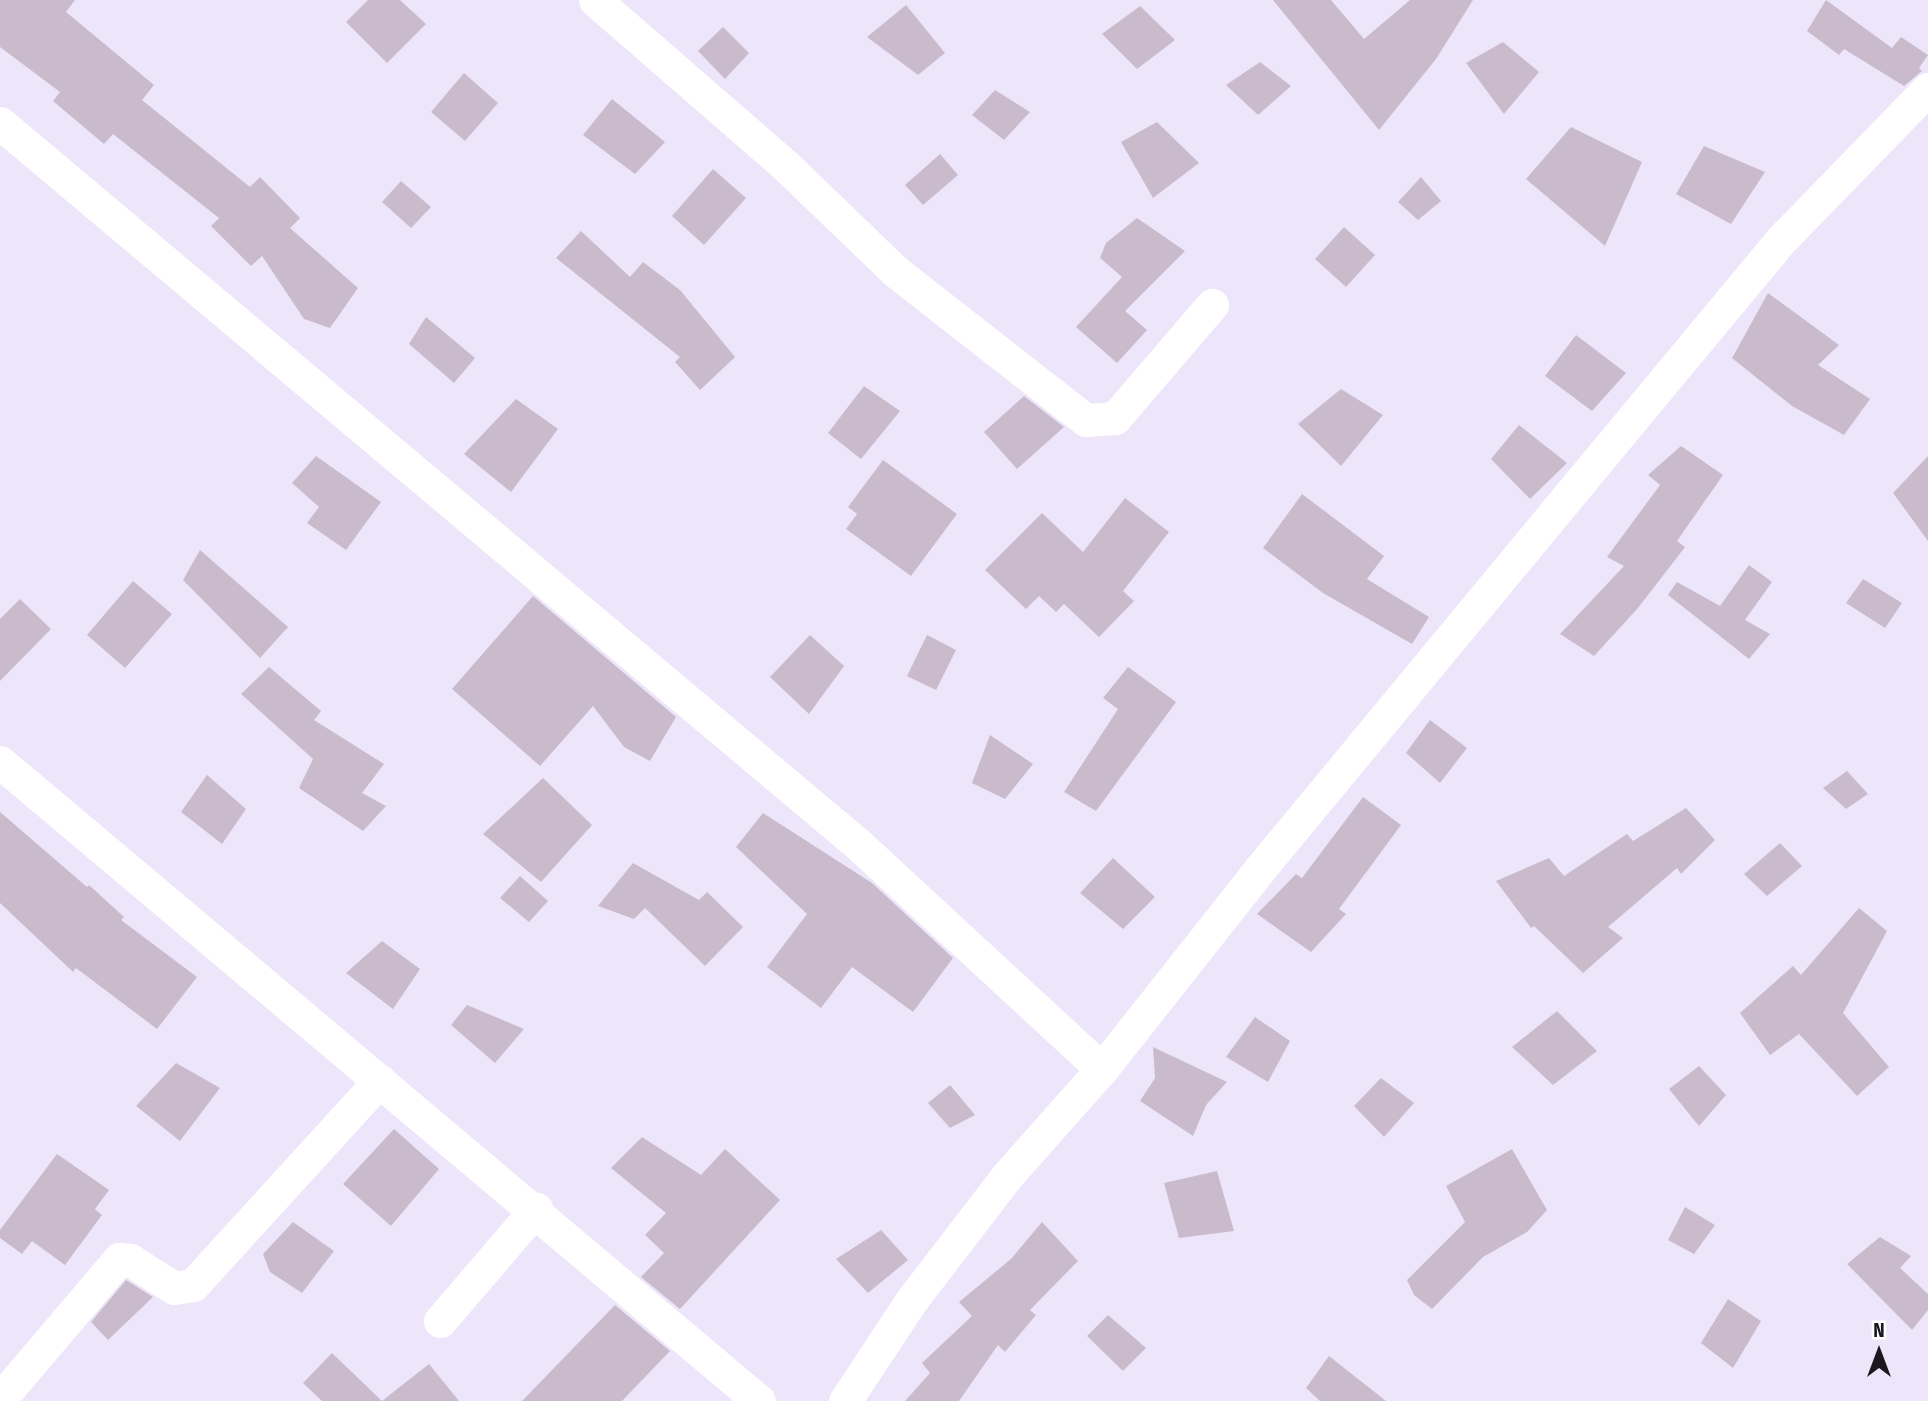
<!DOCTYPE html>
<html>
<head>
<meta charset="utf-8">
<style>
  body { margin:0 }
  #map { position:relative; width:1928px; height:1401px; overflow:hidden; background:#ede6fb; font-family:"Fira Sans Condensed",sans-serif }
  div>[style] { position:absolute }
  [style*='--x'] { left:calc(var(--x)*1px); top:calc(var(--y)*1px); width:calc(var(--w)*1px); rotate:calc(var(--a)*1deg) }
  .building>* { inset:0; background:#c9bbcc }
  .minor>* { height:33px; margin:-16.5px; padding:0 16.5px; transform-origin:16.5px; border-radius:16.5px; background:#fff }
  span { translate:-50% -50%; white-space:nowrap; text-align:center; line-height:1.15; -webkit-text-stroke:6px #fff; paint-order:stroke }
  .north { position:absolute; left:1844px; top:1317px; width:70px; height:70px; -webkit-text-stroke:5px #fff; paint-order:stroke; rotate:0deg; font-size:19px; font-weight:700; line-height:28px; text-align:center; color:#1a171e }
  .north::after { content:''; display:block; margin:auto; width:24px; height:32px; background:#1a171e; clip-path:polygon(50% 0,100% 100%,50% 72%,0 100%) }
</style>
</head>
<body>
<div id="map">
  <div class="building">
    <div style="clip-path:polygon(0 0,75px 0,66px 12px,154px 85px,142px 100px,250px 187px,260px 177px,300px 218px,290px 228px,358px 288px,330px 328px,304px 319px,262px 256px,251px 266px,211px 226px,219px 218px,113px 134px,104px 144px,53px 101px,60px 92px,0 47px)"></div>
    <div style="clip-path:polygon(368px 0,400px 0,426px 24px,387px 63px,346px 22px)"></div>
    <div style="clip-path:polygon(1273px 0,1331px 0,1364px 39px,1410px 0,1473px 0,1436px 59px,1379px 130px)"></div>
    <div style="clip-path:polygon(1826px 0,1892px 48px,1901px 37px,1928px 55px,1919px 68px,1922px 71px,1904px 86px,1844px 49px,1839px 55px,1807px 31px)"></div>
    <div style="clip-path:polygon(906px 5px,945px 53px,918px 75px,867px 37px)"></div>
    <div style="clip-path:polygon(1140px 6px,1175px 40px,1137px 69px,1102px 34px)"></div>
    <div style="clip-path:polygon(723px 27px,749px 53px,725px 79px,698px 51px)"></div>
    <div style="clip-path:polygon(1503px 42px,1539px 72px,1504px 114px,1466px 63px)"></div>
    <div style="clip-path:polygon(1260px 62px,1291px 86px,1258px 115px,1226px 85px)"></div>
    <div style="clip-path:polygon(464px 73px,498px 103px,465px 141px,431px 112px)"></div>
    <div style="clip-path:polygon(995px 90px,1030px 112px,1004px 140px,972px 115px)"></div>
    <div style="clip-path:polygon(612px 99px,665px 142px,635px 174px,583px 135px)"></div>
    <div style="clip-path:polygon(1157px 122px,1199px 163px,1153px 198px,1121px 142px)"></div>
    <div style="clip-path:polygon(1571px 127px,1642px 162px,1605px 246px,1526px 179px)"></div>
    <div style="clip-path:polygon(1704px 146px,1765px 172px,1731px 224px,1676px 194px)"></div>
    <div style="clip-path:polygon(940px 154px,958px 175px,923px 205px,905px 185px)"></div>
    <div style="clip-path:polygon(713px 169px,746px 198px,704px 245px,672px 216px)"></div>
    <div style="clip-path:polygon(1421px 177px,1441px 201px,1418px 220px,1398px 202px)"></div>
    <div style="clip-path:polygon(401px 181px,431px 207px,411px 228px,382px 202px)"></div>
    <div style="clip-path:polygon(1137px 218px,1185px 251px,1125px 311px,1147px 330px,1117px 363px,1076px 327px,1122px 277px,1100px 258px,1106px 243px)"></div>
    <div style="clip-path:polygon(1344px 227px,1375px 255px,1346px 287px,1315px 259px)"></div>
    <div style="clip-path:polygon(581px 231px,630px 277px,643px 262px,680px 290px,735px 357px,700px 390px,675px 362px,680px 357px,556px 258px)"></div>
    <div style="clip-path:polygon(1768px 293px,1839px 345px,1818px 365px,1870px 399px,1844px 435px,1792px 406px,1732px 358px)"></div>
    <div style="clip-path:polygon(426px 317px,475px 358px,454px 383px,409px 344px)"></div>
    <div style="clip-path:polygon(1576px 335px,1626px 373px,1592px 411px,1545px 376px)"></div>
    <div style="clip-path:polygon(864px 386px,900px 411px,861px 459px,828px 433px)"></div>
    <div style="clip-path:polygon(1341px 389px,1383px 415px,1341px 466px,1298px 424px)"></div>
    <div style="clip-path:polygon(1024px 396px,1064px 427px,1017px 469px,984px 432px)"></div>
    <div style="clip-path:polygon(516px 399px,558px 429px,511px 492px,464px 454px)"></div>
    <div style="clip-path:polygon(1519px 425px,1567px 463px,1530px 499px,1491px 459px)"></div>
    <div style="clip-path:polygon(1681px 446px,1723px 475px,1677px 541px,1685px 547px,1638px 608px,1594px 656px,1560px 634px,1624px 566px,1607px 557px,1660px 485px,1648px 475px)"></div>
    <div style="clip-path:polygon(316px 456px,381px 502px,346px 550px,307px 523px,319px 507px,292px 483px)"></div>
    <div style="clip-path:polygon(1928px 456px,1928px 541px,1893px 493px)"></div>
    <div style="clip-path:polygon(883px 460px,957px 514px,911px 576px,846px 529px,857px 514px,848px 507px)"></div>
    <div style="clip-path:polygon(1302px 494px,1384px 556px,1367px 579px,1429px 617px,1412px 644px,1323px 593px,1263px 548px)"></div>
    <div style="clip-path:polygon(1125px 498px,1169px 532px,1123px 591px,1134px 601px,1099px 637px,1064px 604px,1056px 612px,1039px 596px,1026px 609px,985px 570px,1042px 513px,1083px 552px)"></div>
    <div style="clip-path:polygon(200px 550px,288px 627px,260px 658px,183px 580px)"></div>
    <div style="clip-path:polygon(1749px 565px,1772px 582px,1745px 620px,1770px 634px,1749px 659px,1668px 595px,1677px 582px,1720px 606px)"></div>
    <div style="clip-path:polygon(1863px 579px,1902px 603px,1885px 628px,1846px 603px)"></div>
    <div style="clip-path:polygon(133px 581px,172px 614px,125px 668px,87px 635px)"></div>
    <div style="clip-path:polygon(533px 596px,676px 717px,650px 761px,624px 747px,593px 706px,540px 766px,452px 689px)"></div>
    <div style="clip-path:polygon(20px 599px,51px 629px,0 681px,0 619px)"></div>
    <div style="clip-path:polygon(810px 635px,844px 666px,809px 714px,770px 677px)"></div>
    <div style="clip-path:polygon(927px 635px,956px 650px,936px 690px,907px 676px)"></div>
    <div style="clip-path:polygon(269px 667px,321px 711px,314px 720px,384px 764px,362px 793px,386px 806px,363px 831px,299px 788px,313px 759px,241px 694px)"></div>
    <div style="clip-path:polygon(1128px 667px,1176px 702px,1096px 811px,1064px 792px,1118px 709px,1103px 698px)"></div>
    <div style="clip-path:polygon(1430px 720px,1467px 748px,1440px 783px,1406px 753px)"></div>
    <div style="clip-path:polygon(990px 735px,1033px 764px,1005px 799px,972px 783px)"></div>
    <div style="clip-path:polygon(1847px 771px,1868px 794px,1846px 809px,1823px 788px)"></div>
    <div style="clip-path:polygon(207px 775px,246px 809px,222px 844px,181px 812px)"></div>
    <div style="clip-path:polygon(543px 778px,592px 825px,541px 882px,483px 834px)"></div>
    <div style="clip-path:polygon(1363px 797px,1401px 825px,1339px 909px,1346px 914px,1311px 952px,1257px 914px,1296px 874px,1302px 878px)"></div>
    <div style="clip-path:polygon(1686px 808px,1715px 840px,1681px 874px,1677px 868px,1608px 927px,1623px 938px,1583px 973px,1534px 926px,1531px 928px,1496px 881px,1549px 858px,1564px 876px,1627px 834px,1633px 841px)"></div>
    <div style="clip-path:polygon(0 812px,87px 887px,89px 885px,124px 917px,121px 920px,197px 977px,157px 1029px,76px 968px,73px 972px,0 903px)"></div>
    <div style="clip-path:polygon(763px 813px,872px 883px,953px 958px,913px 1012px,852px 967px,821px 1008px,767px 967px,807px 914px,736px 847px)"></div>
    <div style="clip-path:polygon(1780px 843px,1802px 866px,1767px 896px,1744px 874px)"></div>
    <div style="clip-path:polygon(1113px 858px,1155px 897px,1123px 929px,1080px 893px)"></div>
    <div style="clip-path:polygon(633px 863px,699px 900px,707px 892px,743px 927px,705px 966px,645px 908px,634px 919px,598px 906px)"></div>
    <div style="clip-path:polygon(520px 876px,548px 901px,529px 922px,500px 898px)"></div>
    <div style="clip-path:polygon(1859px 908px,1887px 931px,1843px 1013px,1889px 1067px,1857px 1096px,1799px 1034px,1770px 1055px,1740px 1013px,1793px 966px,1801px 975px)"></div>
    <div style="clip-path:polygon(382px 941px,420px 969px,393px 1009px,346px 973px)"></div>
    <div style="clip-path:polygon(467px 1005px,524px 1029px,495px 1063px,451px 1025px)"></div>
    <div style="clip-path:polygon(1557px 1011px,1597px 1051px,1553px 1085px,1512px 1047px)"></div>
    <div style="clip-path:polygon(1255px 1017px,1290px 1041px,1268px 1082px,1226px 1057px)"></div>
    <div style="clip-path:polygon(1153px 1047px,1227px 1082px,1206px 1105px,1193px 1136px,1140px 1101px,1155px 1078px)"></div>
    <div style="clip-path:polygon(176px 1063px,220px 1088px,180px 1141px,136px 1106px)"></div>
    <div style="clip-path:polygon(1699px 1066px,1726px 1095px,1699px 1126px,1669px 1089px)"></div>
    <div style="clip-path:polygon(1381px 1078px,1414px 1103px,1384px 1137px,1354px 1106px)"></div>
    <div style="clip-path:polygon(950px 1085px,975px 1115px,950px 1128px,928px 1103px)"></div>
    <div style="clip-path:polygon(394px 1129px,439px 1169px,391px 1226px,343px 1184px)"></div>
    <div style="clip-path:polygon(642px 1137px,701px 1175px,725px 1149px,780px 1200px,680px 1309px,641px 1277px,664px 1253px,645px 1235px,666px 1213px,611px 1168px)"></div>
    <div style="clip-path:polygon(1512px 1149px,1547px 1210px,1527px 1232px,1483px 1257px,1432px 1309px,1414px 1295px,1407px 1280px,1465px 1222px,1446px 1186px)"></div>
    <div style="clip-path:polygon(57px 1154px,109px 1190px,95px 1209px,102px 1215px,65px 1265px,32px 1241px,22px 1254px,0 1238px,0 1230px)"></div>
    <div style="clip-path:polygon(1217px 1171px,1234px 1231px,1179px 1238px,1164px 1183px)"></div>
    <div style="clip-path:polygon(1685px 1207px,1715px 1225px,1694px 1254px,1668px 1240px)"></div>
    <div style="clip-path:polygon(293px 1222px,334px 1251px,302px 1293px,270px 1272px,263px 1254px)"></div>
    <div style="clip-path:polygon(1042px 1222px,1078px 1261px,1030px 1310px,1036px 1315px,1005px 1352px,998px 1345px,959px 1401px,905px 1401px,930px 1373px,922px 1363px,972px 1316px,959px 1302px,1011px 1259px)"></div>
    <div style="clip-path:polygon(881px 1230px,908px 1260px,868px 1293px,836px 1259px)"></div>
    <div style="clip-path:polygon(1880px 1237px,1911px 1256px,1900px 1268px,1928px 1294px,1928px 1310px,1912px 1330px,1847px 1264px)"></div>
    <div style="clip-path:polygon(126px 1280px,153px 1297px,108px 1340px,91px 1322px)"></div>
    <div style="clip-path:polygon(1728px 1299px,1761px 1321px,1733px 1368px,1701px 1343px)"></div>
    <div style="clip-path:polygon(615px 1305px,670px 1351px,622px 1401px,522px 1401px)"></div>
    <div style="clip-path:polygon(1108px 1315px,1146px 1348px,1123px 1371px,1087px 1336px)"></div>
    <div style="clip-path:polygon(332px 1353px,382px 1401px,429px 1364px,459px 1401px,322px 1401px,303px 1383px)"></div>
    <div style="clip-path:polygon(1329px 1356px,1386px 1401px,1320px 1401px,1306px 1388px)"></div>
  </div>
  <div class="minor">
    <div style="--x:595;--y:0;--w:253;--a:41"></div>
    <div style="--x:786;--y:166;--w:151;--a:43.9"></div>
    <div style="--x:895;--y:271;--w:242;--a:38"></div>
    <div style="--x:1086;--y:420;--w:29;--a:-4"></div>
    <div style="--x:1115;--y:418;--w:149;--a:-49.4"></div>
    <div style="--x:0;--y:123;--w:1124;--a:40.05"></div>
    <div style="--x:860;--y:846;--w:329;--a:42.7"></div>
    <div style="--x:0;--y:762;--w:992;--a:40.09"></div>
    <div style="--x:440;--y:1321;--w:148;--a:-49.4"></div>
    <div style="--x:0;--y:1399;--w:184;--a:-49.6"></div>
    <div style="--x:119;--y:1259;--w:11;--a:5"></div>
    <div style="--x:130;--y:1260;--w:52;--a:32.5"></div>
    <div style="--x:174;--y:1288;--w:19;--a:-9"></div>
    <div style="--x:193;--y:1285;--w:277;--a:-47.6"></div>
    <div style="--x:845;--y:1401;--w:120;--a:-56.6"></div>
    <div style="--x:911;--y:1301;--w:156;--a:-52.5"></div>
    <div style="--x:1006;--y:1177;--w:144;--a:-48.4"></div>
    <div style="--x:1102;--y:1069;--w:253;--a:-51.7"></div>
    <div style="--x:1259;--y:870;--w:504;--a:-50.4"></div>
    <div style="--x:1580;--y:482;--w:313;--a:-50.3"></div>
    <div style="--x:1780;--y:241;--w:212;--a:-45.8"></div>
  </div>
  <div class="north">N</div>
</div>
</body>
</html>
